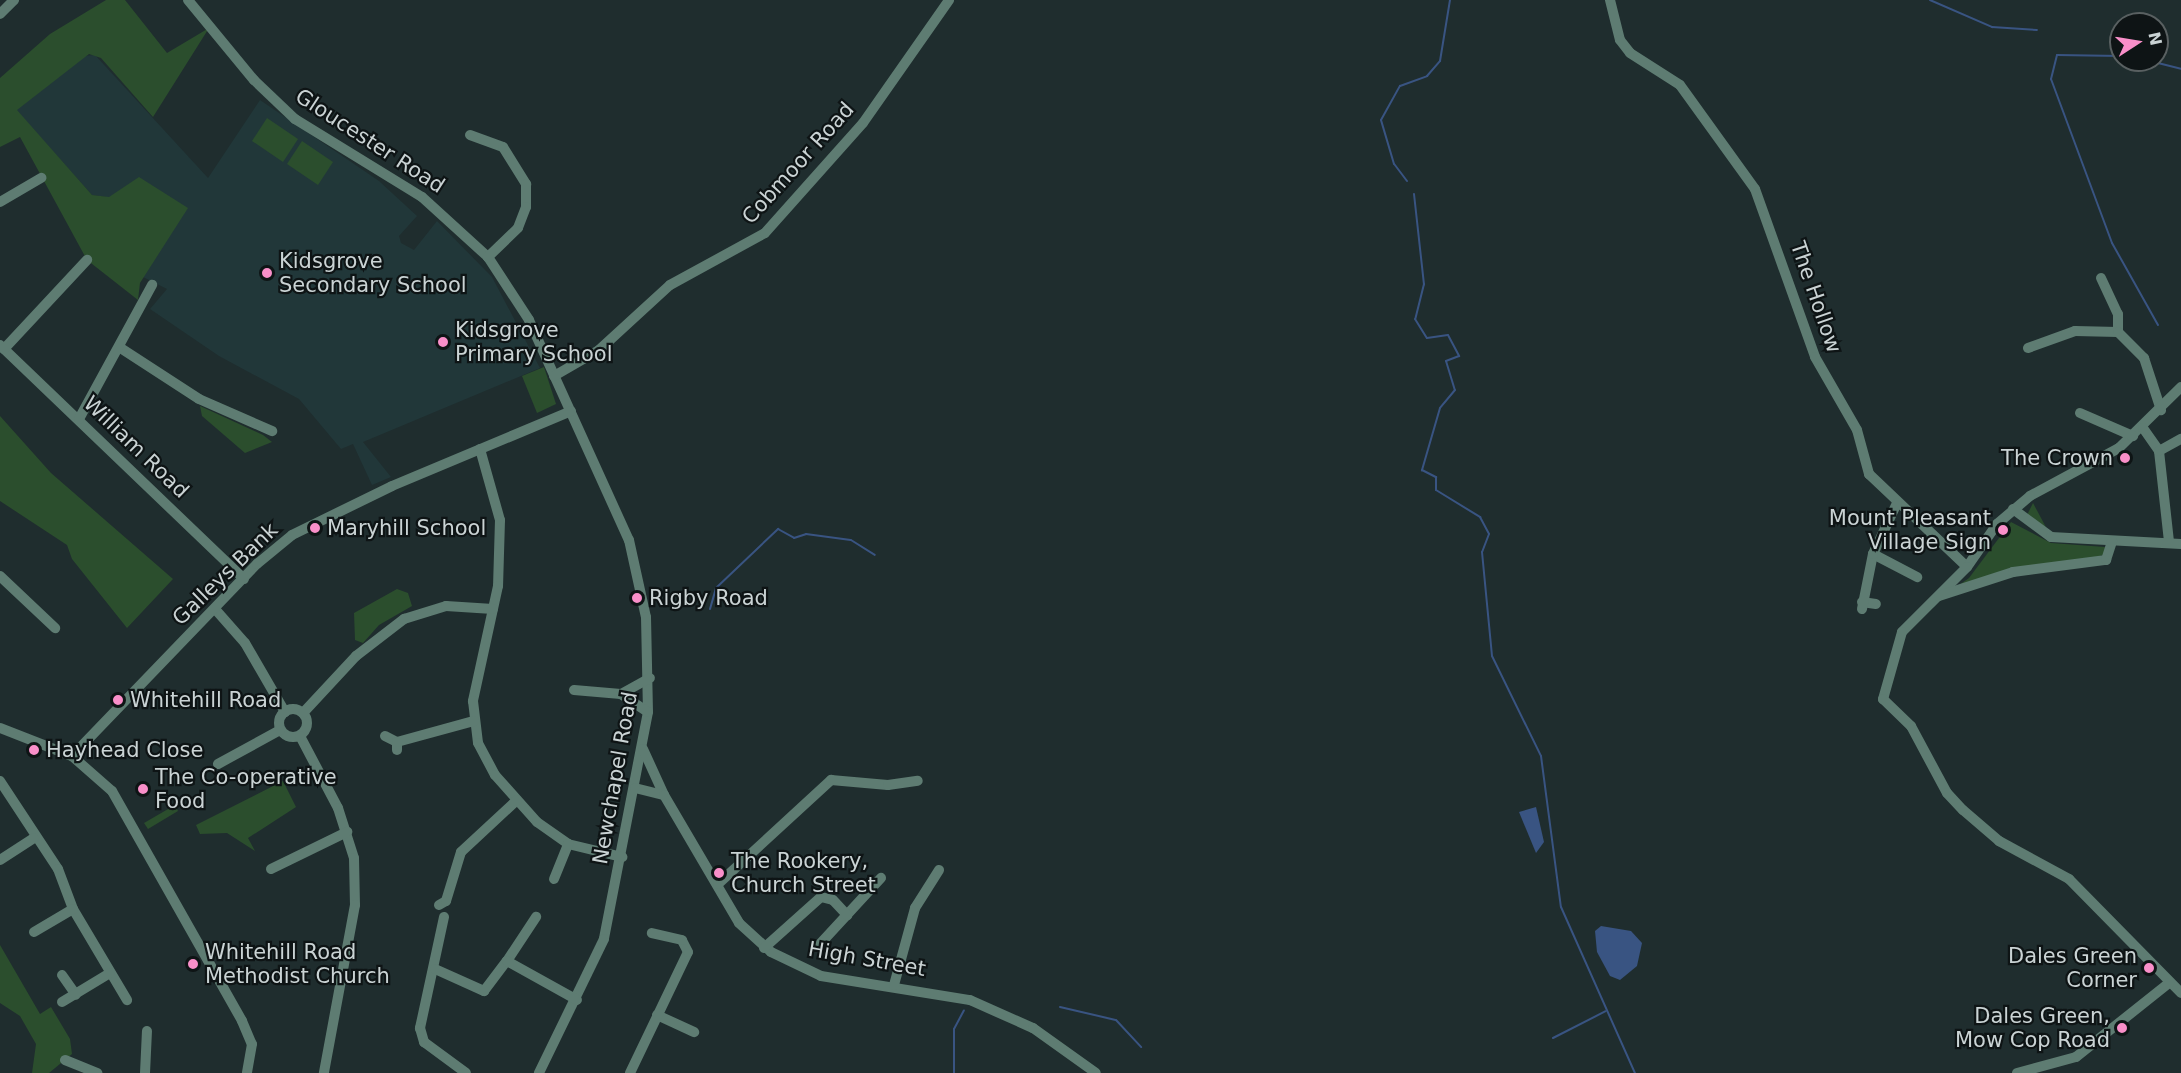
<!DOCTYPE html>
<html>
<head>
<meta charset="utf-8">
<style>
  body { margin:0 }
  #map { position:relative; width:2181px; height:1073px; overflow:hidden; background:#1f2d2e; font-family:"DejaVu Sans",sans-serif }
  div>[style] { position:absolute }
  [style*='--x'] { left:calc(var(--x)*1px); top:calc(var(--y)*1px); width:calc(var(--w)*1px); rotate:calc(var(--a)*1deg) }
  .built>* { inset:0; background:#213739 }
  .green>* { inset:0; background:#2b4e2d }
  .water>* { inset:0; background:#395482 }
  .stream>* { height:2px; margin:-1px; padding:0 1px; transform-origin:1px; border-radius:1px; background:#395482 }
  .minor>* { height:10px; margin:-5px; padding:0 5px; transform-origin:5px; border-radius:5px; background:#5e7c72 }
  .minor>.ring { margin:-5px; padding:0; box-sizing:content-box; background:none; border:10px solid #5e7c72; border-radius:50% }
  .dots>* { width:16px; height:16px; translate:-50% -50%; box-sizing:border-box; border:3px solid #0e1415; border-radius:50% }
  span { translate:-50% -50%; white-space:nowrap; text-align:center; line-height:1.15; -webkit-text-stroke:4.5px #0e1415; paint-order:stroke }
  .street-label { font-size:21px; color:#cad3d4 }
  .poi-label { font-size:21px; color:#cad3d4 }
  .left { translate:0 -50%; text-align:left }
  .right { translate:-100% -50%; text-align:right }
  .north { position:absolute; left:2109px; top:12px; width:60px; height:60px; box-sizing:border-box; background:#0e1415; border:2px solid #596061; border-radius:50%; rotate:78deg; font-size:16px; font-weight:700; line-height:24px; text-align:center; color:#cad3d4 }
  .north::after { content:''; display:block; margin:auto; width:21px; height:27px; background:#f98fc9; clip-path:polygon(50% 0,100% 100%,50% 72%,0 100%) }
</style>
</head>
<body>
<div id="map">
  <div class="built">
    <div style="clip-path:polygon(95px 55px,208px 178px,260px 100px,379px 181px,417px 216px,399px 236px,401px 243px,414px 250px,437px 221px,492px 277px,540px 368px,363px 442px,391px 477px,372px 485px,353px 444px,341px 449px,299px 399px,219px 356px,150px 309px,167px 289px,143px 277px,187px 208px,92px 195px,16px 110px,81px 56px)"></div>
  </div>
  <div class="green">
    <div style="clip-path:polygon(106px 0,125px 0,167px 53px,209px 28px,153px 117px,101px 58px,89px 54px,17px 110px,92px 195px,109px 197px,139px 177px,188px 208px,140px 283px,138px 300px,87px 260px,20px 137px,0 147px,0 78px,50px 34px)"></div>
    <div style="clip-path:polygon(267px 118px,298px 139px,283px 162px,252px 141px)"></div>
    <div style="clip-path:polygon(302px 141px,333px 162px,318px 185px,287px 164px)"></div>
    <div style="clip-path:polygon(544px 367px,556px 404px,537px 413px,522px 376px)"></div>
    <div style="clip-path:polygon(200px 406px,263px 435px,272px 442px,245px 453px,202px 416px)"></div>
    <div style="clip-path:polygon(0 416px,51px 473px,173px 579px,127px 628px,72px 559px,67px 545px,0 501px)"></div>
    <div style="clip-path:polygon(2033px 503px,2048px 531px,2027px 515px)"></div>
    <div style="clip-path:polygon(2011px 522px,2051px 543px,2105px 547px,2108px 554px,1952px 590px,1969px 578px)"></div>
    <div style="clip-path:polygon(397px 589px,408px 593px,412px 606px,379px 625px,363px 643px,355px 640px,354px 613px)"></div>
    <div style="clip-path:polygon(283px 781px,296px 807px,248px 838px,255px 851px,227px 833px,200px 834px,196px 825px)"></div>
    <div style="clip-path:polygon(175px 805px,178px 811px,148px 829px,144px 823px)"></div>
    <div style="clip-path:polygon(0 945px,40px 1014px,51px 1007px,70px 1039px,72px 1054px,49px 1073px,32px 1073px,36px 1044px,20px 1016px,0 1003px)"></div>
  </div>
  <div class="water">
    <div style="clip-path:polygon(1536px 807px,1544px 842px,1536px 853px,1519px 812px)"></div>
    <div style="clip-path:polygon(1601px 926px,1631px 931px,1642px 943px,1637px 966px,1620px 980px,1610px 976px,1597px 952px,1595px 931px)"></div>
  </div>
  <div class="stream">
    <div style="--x:1930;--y:0;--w:68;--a:23.5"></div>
    <div style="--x:1992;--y:27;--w:45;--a:3.8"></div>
    <div style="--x:2121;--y:56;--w:64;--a:-179.1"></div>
    <div style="--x:2057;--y:55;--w:25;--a:104"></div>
    <div style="--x:2051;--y:79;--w:175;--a:69.6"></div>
    <div style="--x:2112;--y:243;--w:94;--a:60.7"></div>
    <div style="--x:2146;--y:60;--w:36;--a:14"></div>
    <div style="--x:1407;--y:181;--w:21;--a:-127"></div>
    <div style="--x:1394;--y:164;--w:46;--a:-106.5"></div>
    <div style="--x:1381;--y:120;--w:39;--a:-61"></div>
    <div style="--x:1400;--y:86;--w:29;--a:-20"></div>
    <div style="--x:1427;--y:76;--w:20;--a:-49"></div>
    <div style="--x:1440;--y:61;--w:62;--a:-80.7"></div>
    <div style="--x:1414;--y:194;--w:91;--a:83.7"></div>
    <div style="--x:1424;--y:284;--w:36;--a:104"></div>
    <div style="--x:1415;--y:319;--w:22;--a:58"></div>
    <div style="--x:1427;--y:338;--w:21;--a:-8"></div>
    <div style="--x:1448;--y:335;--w:24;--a:62"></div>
    <div style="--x:1459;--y:356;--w:14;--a:159"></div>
    <div style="--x:1446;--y:361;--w:30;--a:73"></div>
    <div style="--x:1455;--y:390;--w:23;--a:130"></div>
    <div style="--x:1440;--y:408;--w:65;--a:106.2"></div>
    <div style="--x:1422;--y:470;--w:16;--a:27"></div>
    <div style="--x:1436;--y:477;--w:13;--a:90"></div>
    <div style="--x:1436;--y:490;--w:52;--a:31.5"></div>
    <div style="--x:1480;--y:517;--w:19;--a:62"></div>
    <div style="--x:1489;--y:534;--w:19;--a:111"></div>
    <div style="--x:1482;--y:552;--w:104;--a:84.5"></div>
    <div style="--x:1492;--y:656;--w:111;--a:63.9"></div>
    <div style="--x:1541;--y:756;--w:152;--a:82.5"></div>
    <div style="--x:1561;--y:907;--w:182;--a:66"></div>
    <div style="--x:710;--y:609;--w:22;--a:-74"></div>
    <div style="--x:716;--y:588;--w:86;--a:-43.6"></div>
    <div style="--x:778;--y:529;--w:18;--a:29"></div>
    <div style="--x:794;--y:538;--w:13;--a:-18"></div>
    <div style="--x:806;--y:534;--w:45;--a:7.6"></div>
    <div style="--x:851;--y:540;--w:28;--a:32"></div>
    <div style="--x:1060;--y:1007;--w:57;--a:13.1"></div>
    <div style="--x:1116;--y:1020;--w:37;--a:47"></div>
    <div style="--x:1553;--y:1038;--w:59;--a:-27"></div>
    <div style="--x:954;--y:1073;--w:44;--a:-90"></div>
    <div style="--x:954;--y:1029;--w:21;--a:-62"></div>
  </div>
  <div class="minor">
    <div style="--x:188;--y:0;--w:104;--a:50.5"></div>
    <div style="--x:254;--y:80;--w:57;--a:43.6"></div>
    <div style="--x:295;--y:119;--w:149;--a:31.6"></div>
    <div style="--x:422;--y:197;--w:89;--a:42.3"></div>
    <div style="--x:488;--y:257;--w:75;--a:56.9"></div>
    <div style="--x:529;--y:320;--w:242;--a:65.6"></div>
    <div style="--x:629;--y:540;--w:79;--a:77.6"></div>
    <div style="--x:646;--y:617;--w:95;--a:88.8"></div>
    <div style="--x:648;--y:712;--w:231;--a:101"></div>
    <div style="--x:604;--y:939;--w:149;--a:115.9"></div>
    <div style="--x:1610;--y:0;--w:41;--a:76"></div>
    <div style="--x:1620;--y:40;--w:16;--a:52"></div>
    <div style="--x:1630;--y:53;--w:59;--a:32.6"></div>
    <div style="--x:1680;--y:85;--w:128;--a:54.2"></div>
    <div style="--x:1755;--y:189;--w:178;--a:70.3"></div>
    <div style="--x:1815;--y:357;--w:84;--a:60.1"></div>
    <div style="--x:1857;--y:430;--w:46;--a:74.7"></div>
    <div style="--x:1869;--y:474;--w:135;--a:43.5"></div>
    <div style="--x:0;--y:14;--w:20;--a:-45"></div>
    <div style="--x:470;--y:135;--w:35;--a:20"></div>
    <div style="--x:503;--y:147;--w:44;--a:58.1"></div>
    <div style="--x:526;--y:184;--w:23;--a:90"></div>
    <div style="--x:526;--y:207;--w:22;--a:111"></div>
    <div style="--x:518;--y:228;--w:42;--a:136"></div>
    <div style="--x:0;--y:202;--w:48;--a:-30.3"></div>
    <div style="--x:2101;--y:278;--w:40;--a:65"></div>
    <div style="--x:2118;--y:314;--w:18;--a:90"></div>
    <div style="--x:0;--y:345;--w:338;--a:43.8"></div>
    <div style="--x:119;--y:347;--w:95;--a:33"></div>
    <div style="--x:199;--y:399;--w:80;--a:23.7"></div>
    <div style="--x:2028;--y:348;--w:50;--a:-19.9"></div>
    <div style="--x:2075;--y:331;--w:43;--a:1.3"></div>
    <div style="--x:2118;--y:332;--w:37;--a:45"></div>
    <div style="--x:2144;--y:358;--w:55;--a:71.9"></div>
    <div style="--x:4;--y:349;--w:122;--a:-47"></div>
    <div style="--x:554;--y:376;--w:52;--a:-30"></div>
    <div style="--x:599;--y:350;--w:96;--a:-42.5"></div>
    <div style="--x:670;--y:285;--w:108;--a:-28.7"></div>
    <div style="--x:765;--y:233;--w:147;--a:-48.3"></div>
    <div style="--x:863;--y:123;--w:150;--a:-55"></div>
    <div style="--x:2181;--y:387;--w:87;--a:135.5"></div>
    <div style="--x:2119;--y:448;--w:101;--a:151.7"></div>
    <div style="--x:2030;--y:496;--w:43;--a:139.7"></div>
    <div style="--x:1997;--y:524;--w:52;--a:124.9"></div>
    <div style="--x:1967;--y:567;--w:92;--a:135"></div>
    <div style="--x:1902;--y:632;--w:70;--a:105.8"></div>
    <div style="--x:1883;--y:699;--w:39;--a:44"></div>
    <div style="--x:1911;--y:726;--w:76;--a:61.8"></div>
    <div style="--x:1947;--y:793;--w:23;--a:47"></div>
    <div style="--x:1963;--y:810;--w:48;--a:40.7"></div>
    <div style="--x:1999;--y:841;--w:80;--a:28.5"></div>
    <div style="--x:2069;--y:879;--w:160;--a:45.5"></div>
    <div style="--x:2080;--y:413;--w:58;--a:23.5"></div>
    <div style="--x:79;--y:419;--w:153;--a:-61.4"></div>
    <div style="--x:2143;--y:428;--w:28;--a:55"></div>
    <div style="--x:2159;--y:451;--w:92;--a:83.7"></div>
    <div style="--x:480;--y:449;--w:74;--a:74.3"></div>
    <div style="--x:500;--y:520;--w:66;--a:91.7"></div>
    <div style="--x:498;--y:586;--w:118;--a:102.3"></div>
    <div style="--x:473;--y:701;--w:42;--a:83.2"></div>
    <div style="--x:478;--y:743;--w:36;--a:62"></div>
    <div style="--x:495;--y:775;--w:63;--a:48.2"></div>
    <div style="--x:537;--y:822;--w:38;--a:35"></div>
    <div style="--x:568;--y:844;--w:56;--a:13.5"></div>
    <div style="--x:2159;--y:451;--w:25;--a:-29"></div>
    <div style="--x:2013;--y:509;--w:47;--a:36.4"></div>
    <div style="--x:2051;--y:537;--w:130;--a:3.1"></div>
    <div style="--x:1873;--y:554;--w:50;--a:27.6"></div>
    <div style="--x:0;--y:576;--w:76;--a:43.4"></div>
    <div style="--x:1939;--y:596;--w:78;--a:-18"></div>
    <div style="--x:2013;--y:572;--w:94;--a:-7.4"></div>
    <div style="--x:2106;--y:560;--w:20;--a:-72"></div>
    <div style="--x:1862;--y:602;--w:14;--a:8"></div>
    <div style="--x:215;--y:609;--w:45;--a:48.6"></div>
    <div style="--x:245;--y:643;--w:80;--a:59.9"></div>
    <div style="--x:1862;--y:609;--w:56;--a:-78.7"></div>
    <div style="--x:1873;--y:554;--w:56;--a:-64.8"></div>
    <div style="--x:574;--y:690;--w:47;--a:4.9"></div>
    <div style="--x:621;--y:694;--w:32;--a:34"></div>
    <div style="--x:621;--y:694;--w:33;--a:-29"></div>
    <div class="ring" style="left:279px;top:709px;width:18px;height:18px"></div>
    <div style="--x:303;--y:713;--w:78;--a:-47.1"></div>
    <div style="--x:356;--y:656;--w:61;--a:-37.6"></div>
    <div style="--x:404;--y:619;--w:44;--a:-17.2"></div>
    <div style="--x:446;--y:606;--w:47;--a:3.7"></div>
    <div style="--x:0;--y:728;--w:77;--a:21.3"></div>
    <div style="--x:72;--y:756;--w:53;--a:41.2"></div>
    <div style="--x:112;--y:791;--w:264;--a:60.5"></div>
    <div style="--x:242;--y:1021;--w:25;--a:67"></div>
    <div style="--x:252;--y:1044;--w:29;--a:100"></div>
    <div style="--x:300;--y:736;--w:81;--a:62.2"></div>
    <div style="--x:338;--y:808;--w:52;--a:72.3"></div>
    <div style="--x:354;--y:858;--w:47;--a:88.8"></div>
    <div style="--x:355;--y:905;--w:171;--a:100.5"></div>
    <div style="--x:385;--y:736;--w:13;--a:27"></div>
    <div style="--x:397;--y:742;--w:8;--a:90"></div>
    <div style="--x:397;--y:742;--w:80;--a:-15.3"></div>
    <div style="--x:643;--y:749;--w:51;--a:65.5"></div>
    <div style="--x:72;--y:756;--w:267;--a:-46.1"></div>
    <div style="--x:257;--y:564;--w:45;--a:-39.6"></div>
    <div style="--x:292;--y:535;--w:111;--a:-26.1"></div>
    <div style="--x:392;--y:486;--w:194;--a:-22.7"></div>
    <div style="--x:218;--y:764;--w:71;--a:-28.7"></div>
    <div style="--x:0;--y:781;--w:105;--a:56.6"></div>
    <div style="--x:58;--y:869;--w:43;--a:69.4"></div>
    <div style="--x:73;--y:909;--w:106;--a:59.3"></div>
    <div style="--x:635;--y:788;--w:30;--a:14"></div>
    <div style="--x:664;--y:795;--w:148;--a:59.6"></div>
    <div style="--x:739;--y:923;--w:43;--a:42.2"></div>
    <div style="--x:771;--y:952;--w:55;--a:25.6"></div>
    <div style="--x:821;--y:976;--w:151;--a:9.2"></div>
    <div style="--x:970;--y:1000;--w:69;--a:24"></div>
    <div style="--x:1033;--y:1028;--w:77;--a:35.5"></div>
    <div style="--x:0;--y:860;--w:40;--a:-32.9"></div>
    <div style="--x:271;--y:869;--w:85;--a:-26"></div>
    <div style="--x:554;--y:879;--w:38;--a:-68"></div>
    <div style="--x:718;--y:884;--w:154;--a:-42.6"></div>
    <div style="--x:831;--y:780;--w:57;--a:5"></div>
    <div style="--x:888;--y:785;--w:30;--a:-8"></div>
    <div style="--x:439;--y:905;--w:8;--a:-30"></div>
    <div style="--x:446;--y:901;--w:51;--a:-73"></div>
    <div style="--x:461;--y:852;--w:76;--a:-42.9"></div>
    <div style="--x:444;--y:917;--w:114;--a:102.2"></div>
    <div style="--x:420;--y:1028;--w:15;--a:74"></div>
    <div style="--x:424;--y:1042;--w:52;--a:36.4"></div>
    <div style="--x:34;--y:932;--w:45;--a:-30.5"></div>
    <div style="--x:820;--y:944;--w:90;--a:-47.3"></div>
    <div style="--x:764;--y:948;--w:76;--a:-41.8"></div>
    <div style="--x:821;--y:897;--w:12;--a:14"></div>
    <div style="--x:833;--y:900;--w:21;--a:47"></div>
    <div style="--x:507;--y:961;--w:53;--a:-56.6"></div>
    <div style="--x:435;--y:969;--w:54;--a:24.2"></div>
    <div style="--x:484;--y:991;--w:38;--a:-53"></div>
    <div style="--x:507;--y:961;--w:80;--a:29.1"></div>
    <div style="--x:62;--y:975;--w:24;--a:55"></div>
    <div style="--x:894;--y:985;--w:80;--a:-74.7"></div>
    <div style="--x:915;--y:908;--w:45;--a:-57.7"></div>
    <div style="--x:62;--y:1002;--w:56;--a:-31.1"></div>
    <div style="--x:657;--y:1015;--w:41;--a:24.7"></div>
    <div style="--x:65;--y:1060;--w:35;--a:22"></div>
    <div style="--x:145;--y:1073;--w:42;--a:-87.3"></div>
    <div style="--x:630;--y:1073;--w:134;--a:-64.4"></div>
    <div style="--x:688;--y:952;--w:13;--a:-117"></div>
    <div style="--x:682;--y:940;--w:31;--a:-167"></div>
    <div style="--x:2017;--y:1073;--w:61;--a:-15.2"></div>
    <div style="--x:2076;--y:1057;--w:119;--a:-38.5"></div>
  </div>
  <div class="dots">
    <div style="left:267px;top:273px;background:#f98fc9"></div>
    <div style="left:443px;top:342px;background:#f98fc9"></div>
    <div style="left:2125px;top:458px;background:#f98fc9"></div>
    <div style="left:315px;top:528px;background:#f98fc9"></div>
    <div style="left:2003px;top:530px;background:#f98fc9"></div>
    <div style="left:637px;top:598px;background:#f98fc9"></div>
    <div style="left:118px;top:700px;background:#f98fc9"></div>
    <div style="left:34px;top:750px;background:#f98fc9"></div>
    <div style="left:143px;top:789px;background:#f98fc9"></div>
    <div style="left:719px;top:873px;background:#f98fc9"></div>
    <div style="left:193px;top:964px;background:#f98fc9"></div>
    <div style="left:2149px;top:968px;background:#f98fc9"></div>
    <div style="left:2122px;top:1028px;background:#f98fc9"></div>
  </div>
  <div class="street-label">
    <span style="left:370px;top:141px;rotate:33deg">Gloucester Road</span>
    <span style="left:798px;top:163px;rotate:-48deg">Cobmoor Road</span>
    <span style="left:1816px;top:297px;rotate:71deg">The Hollow</span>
    <span style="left:136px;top:447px;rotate:44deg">William Road</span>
    <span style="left:225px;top:574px;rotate:-44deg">Galleys Bank</span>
    <span style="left:615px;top:778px;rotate:-80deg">Newchapel Road</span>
    <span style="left:867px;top:959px;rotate:10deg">High Street</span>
  </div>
  <div class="poi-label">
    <span class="left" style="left:279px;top:273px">Kidsgrove<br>Secondary School</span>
    <span class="left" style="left:455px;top:342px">Kidsgrove<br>Primary School</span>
    <span class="right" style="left:2113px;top:458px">The Crown</span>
    <span class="right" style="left:1991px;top:530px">Mount Pleasant<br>Village Sign</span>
    <span class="left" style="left:327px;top:528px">Maryhill School</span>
    <span class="left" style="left:649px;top:598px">Rigby Road</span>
    <span class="left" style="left:130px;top:700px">Whitehill Road</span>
    <span class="left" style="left:46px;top:750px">Hayhead Close</span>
    <span class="left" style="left:155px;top:789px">The Co-operative<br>Food</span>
    <span class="left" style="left:731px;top:873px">The Rookery,<br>Church Street</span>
    <span class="left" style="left:205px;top:964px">Whitehill Road<br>Methodist Church</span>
    <span class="right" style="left:2137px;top:968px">Dales Green<br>Corner</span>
    <span class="right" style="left:2110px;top:1028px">Dales Green,<br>Mow Cop Road</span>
  </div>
  <div class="north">N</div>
</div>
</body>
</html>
